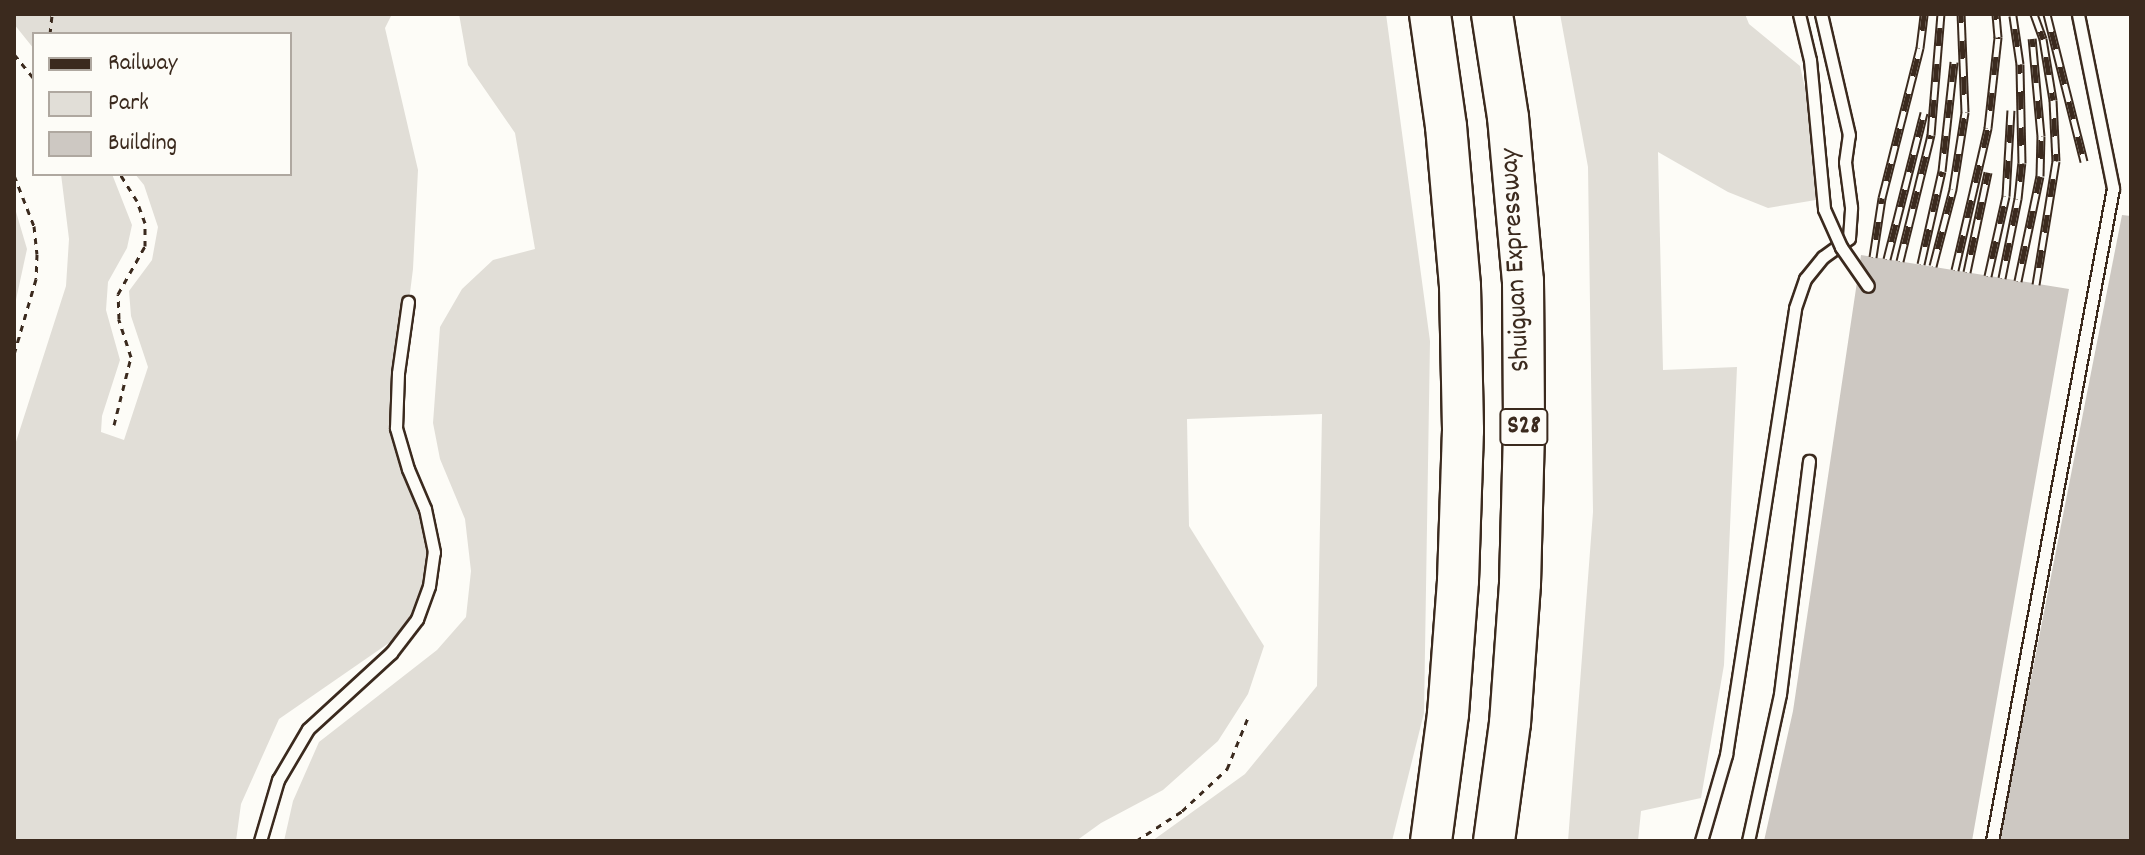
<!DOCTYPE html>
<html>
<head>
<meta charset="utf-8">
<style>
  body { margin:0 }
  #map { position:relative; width:2145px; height:855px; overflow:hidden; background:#fdfcf7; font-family:Dekko,sans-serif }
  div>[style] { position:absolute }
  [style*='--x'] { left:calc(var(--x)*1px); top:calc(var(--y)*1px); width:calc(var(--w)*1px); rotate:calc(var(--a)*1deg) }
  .green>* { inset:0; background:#e1ded7 }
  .building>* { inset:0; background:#cdc8c2 }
  .path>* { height:3px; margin-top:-1.5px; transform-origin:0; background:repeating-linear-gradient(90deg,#3b2a1e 0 6px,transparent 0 12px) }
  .roads { filter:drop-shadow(2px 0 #3b2a1e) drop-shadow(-2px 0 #3b2a1e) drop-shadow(0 2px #3b2a1e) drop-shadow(0 -2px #3b2a1e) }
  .lane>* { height:11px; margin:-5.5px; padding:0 5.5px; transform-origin:5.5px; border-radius:5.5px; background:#fdfcf7 }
  .highway>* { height:40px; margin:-20px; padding:0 20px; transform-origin:20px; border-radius:20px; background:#fdfcf7 }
  .rail>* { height:9px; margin-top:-4.5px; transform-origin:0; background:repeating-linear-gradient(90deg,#fdfcf7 0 18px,#3b2a1e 0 36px); box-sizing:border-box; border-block:2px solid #3b2a1e }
  .bridges { filter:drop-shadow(2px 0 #3b2a1e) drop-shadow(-2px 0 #3b2a1e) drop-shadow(0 2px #3b2a1e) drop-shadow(0 -2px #3b2a1e) }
  .lane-bridge>* { height:11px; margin:-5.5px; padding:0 5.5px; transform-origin:5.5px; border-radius:5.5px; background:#fdfcf7 }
  span { translate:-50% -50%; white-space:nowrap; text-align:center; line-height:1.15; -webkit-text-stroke:6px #fdfcf7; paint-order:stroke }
  .shield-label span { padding:2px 6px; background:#fdfcf7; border:2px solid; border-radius:6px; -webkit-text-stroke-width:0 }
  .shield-label { font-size:26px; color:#3b2a1e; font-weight:700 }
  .street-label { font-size:28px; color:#3b2a1e }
  .frame { position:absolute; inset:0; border:16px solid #3b2a1e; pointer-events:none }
  .legend { position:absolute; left:32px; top:32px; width:260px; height:144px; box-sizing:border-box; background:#fdfcf7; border:2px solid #afa8a0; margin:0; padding:10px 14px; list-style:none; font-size:24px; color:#3b2a1e }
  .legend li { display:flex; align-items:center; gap:16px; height:40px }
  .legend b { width:40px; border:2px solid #afa8a0 }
</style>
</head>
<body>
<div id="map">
  <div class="green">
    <div style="clip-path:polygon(14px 14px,392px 14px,385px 28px,418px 170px,413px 269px,398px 388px,406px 446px,436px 538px,438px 575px,429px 605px,399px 636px,279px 719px,241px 804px,236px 841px,14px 841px,14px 448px,66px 286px,69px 239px,61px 174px,112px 174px,132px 225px,127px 248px,108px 282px,106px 310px,120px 360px,102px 416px,101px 432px,124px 440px,148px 367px,131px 316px,129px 291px,152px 260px,158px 227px,144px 185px,135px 174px,290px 174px,290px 34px,34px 34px,34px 49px,14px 24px)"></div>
    <div style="clip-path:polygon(459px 14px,1386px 14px,1430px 341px,1424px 713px,1392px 841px,1152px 841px,1245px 774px,1317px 686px,1322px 414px,1187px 419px,1189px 526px,1264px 646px,1248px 694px,1218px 741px,1163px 790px,1101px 823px,1076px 841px,284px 841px,293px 801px,319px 742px,437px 650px,466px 617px,471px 571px,465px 519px,440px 459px,433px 423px,440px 327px,462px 289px,493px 260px,535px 249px,515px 133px,468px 65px)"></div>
    <div style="clip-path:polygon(1560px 14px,1745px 14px,1749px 24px,1800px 66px,1816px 136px,1822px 199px,1768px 208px,1728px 192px,1658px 152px,1663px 370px,1737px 367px,1724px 665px,1701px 798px,1641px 811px,1638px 841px,1568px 841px,1593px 512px,1588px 167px)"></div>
    <div style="clip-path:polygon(14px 205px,27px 249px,14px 309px)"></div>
  </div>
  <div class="building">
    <div style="clip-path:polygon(2122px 215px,2131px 216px,2131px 841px,1999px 841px)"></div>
    <div style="clip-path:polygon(1861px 255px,2069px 289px,1972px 841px,1764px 841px,1793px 711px)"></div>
  </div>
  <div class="path">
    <div style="--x:50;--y:34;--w:20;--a:-84"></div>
    <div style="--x:14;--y:54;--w:32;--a:51"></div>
    <div style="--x:14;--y:175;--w:55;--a:68.6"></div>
    <div style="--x:34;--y:226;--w:28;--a:84"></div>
    <div style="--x:37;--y:254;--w:25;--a:92"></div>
    <div style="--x:36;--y:279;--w:78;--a:106.3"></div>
    <div style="--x:114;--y:425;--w:70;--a:-76"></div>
    <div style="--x:131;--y:357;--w:40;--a:-108"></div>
    <div style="--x:119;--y:319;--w:25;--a:-92"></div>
    <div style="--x:118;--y:294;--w:55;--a:-60.6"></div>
    <div style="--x:145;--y:246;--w:23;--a:-90"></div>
    <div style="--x:145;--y:223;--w:23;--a:-110"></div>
    <div style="--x:137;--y:201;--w:32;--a:-122"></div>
    <div style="--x:1136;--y:841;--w:55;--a:-33.1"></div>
    <div style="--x:1182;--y:811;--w:62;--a:-43"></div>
    <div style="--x:1227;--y:769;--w:58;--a:-67.8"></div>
  </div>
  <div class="roads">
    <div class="lane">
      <div style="--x:260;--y:841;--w:64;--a:-73.6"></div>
      <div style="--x:278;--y:780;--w:59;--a:-59.5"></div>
      <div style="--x:308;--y:729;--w:113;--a:-42.5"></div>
      <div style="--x:391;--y:653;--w:43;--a:-52.6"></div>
      <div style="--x:417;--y:619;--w:35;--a:-70"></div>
      <div style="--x:429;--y:586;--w:34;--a:-82"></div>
      <div style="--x:434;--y:552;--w:44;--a:-101.8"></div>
      <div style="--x:425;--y:509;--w:43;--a:-113"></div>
      <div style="--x:408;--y:469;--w:43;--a:-106.3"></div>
      <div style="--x:396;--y:428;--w:55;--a:-87.9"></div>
      <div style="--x:398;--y:373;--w:72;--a:-82"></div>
      <div style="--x:1701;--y:841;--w:90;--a:-73.8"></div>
      <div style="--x:1726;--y:755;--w:452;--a:-81.2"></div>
      <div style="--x:1795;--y:308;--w:31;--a:-71"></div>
      <div style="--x:1805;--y:279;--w:28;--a:-51"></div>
      <div style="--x:1823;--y:257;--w:32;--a:-36"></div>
      <div style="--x:1849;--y:238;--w:31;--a:-86"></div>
      <div style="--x:1851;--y:207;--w:45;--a:-97.6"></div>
      <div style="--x:1845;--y:162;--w:27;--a:-82"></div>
      <div style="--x:1849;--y:135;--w:124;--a:-103"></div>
      <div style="--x:1748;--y:841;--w:150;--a:-77.7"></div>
      <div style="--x:1780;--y:694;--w:235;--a:-82.9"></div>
      <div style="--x:1992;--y:841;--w:664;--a:-79.5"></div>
      <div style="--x:2113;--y:188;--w:177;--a:-101.4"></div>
    </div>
    <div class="highway">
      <div style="--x:1430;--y:14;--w:113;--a:81.9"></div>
      <div style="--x:1446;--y:126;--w:161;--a:85"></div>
      <div style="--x:1460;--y:286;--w:144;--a:88.8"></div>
      <div style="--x:1463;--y:430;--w:151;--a:91.9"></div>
      <div style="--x:1458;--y:581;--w:133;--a:94.3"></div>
      <div style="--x:1448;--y:714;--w:128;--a:97.6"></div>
      <div style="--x:1492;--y:14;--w:104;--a:81.2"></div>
      <div style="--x:1508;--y:117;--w:165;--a:84.8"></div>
      <div style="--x:1523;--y:281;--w:150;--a:89.6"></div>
      <div style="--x:1524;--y:431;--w:153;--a:91.5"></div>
      <div style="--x:1520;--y:584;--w:139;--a:94.1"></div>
      <div style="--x:1510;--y:723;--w:119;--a:97.7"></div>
    </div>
  </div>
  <div class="rail">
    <div style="--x:2034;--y:14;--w:27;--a:70"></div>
    <div style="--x:2043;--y:39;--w:62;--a:80.7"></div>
    <div style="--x:2053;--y:100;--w:61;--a:87.2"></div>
    <div style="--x:2056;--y:161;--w:125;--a:99.2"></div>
    <div style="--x:2047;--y:14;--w:152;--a:75.9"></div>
    <div style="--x:1873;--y:257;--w:60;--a:-81.3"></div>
    <div style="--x:1882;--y:198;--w:155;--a:-75.8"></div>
    <div style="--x:1920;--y:48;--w:34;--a:-83"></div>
    <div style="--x:1887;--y:259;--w:151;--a:-75.8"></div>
    <div style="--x:1900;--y:261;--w:130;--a:-76.2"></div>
    <div style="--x:1931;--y:135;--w:121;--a:-85.3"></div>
    <div style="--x:1921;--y:264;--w:95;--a:-77.3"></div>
    <div style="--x:1942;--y:171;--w:110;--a:-83.7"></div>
    <div style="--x:1933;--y:266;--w:80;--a:-75.4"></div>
    <div style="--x:1953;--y:189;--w:78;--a:-81.1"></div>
    <div style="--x:1965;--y:112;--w:98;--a:-92.3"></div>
    <div style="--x:1955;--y:270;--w:146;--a:-76.9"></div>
    <div style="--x:1988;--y:128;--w:92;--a:-83.7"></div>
    <div style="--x:1998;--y:37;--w:23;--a:-95"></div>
    <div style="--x:1967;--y:272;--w:102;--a:-78.1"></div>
    <div style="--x:1988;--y:276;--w:82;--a:-77.3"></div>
    <div style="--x:2006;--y:196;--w:86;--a:-86.7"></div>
    <div style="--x:2002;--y:278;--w:81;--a:-78.6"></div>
    <div style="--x:2018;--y:199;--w:36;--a:-84"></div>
    <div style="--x:2022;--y:163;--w:99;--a:-91.2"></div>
    <div style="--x:2020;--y:64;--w:49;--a:-98.3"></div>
    <div style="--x:2018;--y:281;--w:107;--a:-78.2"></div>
    <div style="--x:2040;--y:176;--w:40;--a:-88.6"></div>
    <div style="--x:2041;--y:136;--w:98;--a:-95.2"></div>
  </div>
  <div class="bridges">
    <div class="lane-bridge">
      <div style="--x:1799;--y:14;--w:47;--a:76.6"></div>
      <div style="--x:1810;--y:60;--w:150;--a:84.6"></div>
      <div style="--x:1824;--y:209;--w:42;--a:65.9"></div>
      <div style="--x:1841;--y:247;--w:47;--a:55.3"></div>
    </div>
  </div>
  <div class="shield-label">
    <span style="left:1524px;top:427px">S28</span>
  </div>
  <div class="street-label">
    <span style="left:1517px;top:260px;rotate:-93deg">Shuiguan Expressway</span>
  </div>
  <div class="frame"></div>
  <ul class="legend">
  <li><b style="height:10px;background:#3b2a1e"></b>Railway</li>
  <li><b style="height:22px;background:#e1ded7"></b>Park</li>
  <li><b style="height:22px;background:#cdc8c2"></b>Building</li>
  </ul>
</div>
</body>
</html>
